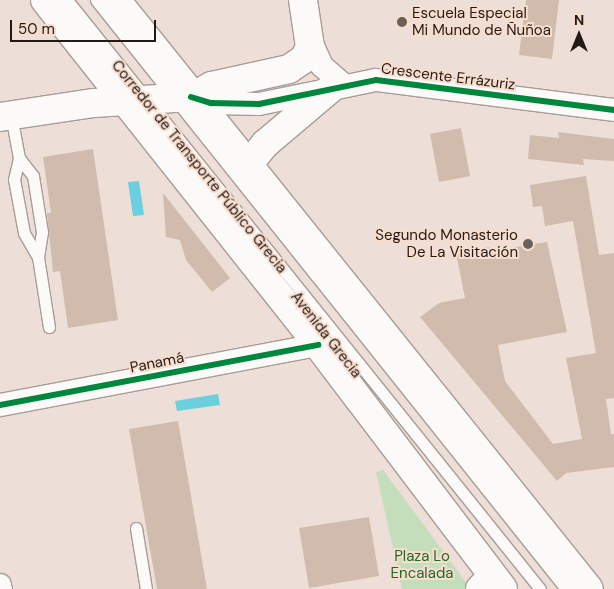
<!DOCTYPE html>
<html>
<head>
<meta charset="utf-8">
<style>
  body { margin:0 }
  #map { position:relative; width:614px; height:589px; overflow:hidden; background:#eddfd7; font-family:"DM Sans",sans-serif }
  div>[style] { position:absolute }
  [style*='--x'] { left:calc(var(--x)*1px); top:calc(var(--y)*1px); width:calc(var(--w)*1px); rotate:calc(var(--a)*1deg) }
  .green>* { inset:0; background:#c4ddba }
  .water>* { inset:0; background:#6bd0dd }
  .building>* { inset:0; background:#d1bbac }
  .roads { filter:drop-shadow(1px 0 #a79d97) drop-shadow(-1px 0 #a79d97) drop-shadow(0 1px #a79d97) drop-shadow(0 -1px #a79d97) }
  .lane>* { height:11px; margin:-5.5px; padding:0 5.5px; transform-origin:5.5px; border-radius:5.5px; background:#fcfaf9 }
  .street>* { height:22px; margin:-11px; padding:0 11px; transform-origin:11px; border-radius:11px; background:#fcfaf9 }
  .secondary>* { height:28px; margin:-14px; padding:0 14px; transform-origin:14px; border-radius:14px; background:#fcfaf9 }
  .primary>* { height:28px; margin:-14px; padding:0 14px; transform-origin:14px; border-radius:14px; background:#fcfaf9 }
  .cycleway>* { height:6px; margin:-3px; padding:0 3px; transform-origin:3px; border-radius:3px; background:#00873e }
  .dots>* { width:14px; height:14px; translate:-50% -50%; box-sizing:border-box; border:2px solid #f7ddcd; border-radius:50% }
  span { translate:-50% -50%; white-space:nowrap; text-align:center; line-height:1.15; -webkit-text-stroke:4px #f7ddcd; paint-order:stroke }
  .poi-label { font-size:15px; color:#231a15 }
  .left { translate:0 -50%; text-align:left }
  .right { translate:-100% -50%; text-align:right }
  .street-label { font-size:15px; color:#231a15 }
  .park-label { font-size:15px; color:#216927 }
  .north { position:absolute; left:554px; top:10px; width:50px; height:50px; -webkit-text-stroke:4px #f7ddcd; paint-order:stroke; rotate:0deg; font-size:14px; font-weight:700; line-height:20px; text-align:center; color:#231a15 }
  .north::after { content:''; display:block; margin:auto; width:18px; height:22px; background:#231a15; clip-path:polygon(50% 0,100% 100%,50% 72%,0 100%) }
  .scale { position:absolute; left:10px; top:20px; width:146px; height:22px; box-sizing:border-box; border:2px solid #231a15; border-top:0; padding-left:6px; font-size:15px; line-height:18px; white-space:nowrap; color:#231a15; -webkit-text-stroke:4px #f7ddcd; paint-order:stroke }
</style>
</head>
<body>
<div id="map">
  <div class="green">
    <div style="clip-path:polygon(383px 470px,471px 589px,402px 589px,376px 472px)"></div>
  </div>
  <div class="water">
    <div style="clip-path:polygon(139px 181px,144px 215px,133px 216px,128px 182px)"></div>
    <div style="clip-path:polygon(218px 394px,220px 405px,177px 411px,175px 401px)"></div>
  </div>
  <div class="building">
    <div style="clip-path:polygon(526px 0,559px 0,552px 59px,519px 55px)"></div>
    <div style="clip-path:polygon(461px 128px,470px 176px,439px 182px,430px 134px)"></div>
    <div style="clip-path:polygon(558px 132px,614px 139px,614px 161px,583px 159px,584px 165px,528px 159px,530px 135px,559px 138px)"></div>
    <div style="clip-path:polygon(93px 149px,118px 320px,68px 328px,60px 271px,53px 272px,47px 213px,51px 213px,43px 157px)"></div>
    <div style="clip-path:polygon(586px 176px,599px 255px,614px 253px,614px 398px,606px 399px,611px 434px,614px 434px,614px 467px,566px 473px,557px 481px,420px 317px,439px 303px,465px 298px,456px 253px,489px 247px,490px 251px,547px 242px,567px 332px,498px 345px,505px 381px,553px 444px,582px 439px,566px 358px,596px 353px,573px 221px,545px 226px,542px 206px,533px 207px,530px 185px)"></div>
    <div style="clip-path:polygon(163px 193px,230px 278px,212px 292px,186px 260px,180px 240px,166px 237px)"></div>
    <div style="clip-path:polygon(178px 421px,207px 589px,157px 589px,129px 429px)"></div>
    <div style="clip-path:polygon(369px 517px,379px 576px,309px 588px,299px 528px)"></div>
  </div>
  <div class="roads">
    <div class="lane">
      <div style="--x:67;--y:0;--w:755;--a:51.23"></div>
      <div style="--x:96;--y:0;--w:754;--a:51.41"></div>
      <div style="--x:11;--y:115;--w:44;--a:79.5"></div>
      <div style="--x:19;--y:158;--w:22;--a:103"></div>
      <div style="--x:14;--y:179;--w:55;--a:79.5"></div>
      <div style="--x:24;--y:233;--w:28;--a:60"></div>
      <div style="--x:19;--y:158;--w:23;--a:52"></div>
      <div style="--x:33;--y:176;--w:57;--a:80.9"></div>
      <div style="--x:42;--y:232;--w:25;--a:99"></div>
      <div style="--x:38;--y:257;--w:71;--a:81.1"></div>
      <div style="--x:136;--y:528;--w:62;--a:80.7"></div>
    </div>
    <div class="street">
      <div style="--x:310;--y:39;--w:30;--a:66"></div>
      <div style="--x:322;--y:66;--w:29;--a:41"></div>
      <div style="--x:191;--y:97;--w:21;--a:17"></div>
      <div style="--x:211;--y:103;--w:48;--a:1.2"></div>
      <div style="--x:259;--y:104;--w:119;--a:-11.6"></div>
      <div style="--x:376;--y:80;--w:240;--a:7.2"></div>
      <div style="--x:0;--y:405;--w:324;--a:-10.7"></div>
      <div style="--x:0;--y:585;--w:4;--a:76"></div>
    </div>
    <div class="secondary">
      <div style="--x:0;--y:117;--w:95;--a:-8.5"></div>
      <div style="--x:94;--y:103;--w:97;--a:-3.5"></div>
      <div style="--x:191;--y:97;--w:24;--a:-28"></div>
      <div style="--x:212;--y:86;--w:79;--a:-12.4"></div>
      <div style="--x:289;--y:69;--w:18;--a:-34"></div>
      <div style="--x:304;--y:59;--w:13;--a:-63"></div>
      <div style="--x:310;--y:47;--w:48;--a:-98.5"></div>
      <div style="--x:480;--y:589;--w:18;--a:-45"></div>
    </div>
    <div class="primary">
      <div style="--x:45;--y:0;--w:440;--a:51.6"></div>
      <div style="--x:318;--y:345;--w:306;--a:52.8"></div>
      <div style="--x:116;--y:0;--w:755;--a:51.23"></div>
      <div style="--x:248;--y:165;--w:27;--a:-51"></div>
      <div style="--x:265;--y:144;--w:85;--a:-40.2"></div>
    </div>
  </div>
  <div class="cycleway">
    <div style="--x:191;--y:97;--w:21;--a:17"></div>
    <div style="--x:211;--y:103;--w:48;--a:1.2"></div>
    <div style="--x:259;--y:104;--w:119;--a:-11.6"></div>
    <div style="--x:376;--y:80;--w:240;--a:7.2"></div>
    <div style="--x:0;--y:405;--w:324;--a:-10.7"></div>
  </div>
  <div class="dots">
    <div style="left:402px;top:22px;background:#6a5f59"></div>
    <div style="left:528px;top:244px;background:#6a5f59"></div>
  </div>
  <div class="poi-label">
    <span class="left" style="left:412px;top:22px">Escuela Especial<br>Mi Mundo de Ñuñoa</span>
    <span class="right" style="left:518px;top:244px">Segundo Monasterio<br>De La Visitación</span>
  </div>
  <div class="street-label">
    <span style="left:448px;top:77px;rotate:7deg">Crescente Errázuriz</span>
    <span style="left:199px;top:167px;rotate:51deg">Corredor de Transporte Público Grecia</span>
    <span style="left:326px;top:335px;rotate:52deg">Avenida Grecia</span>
    <span style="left:157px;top:363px;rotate:-11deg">Panamá</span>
  </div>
  <div class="park-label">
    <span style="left:422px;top:565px">Plaza Lo<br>Encalada</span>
  </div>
  <div class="north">N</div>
  <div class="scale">50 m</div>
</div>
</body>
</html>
